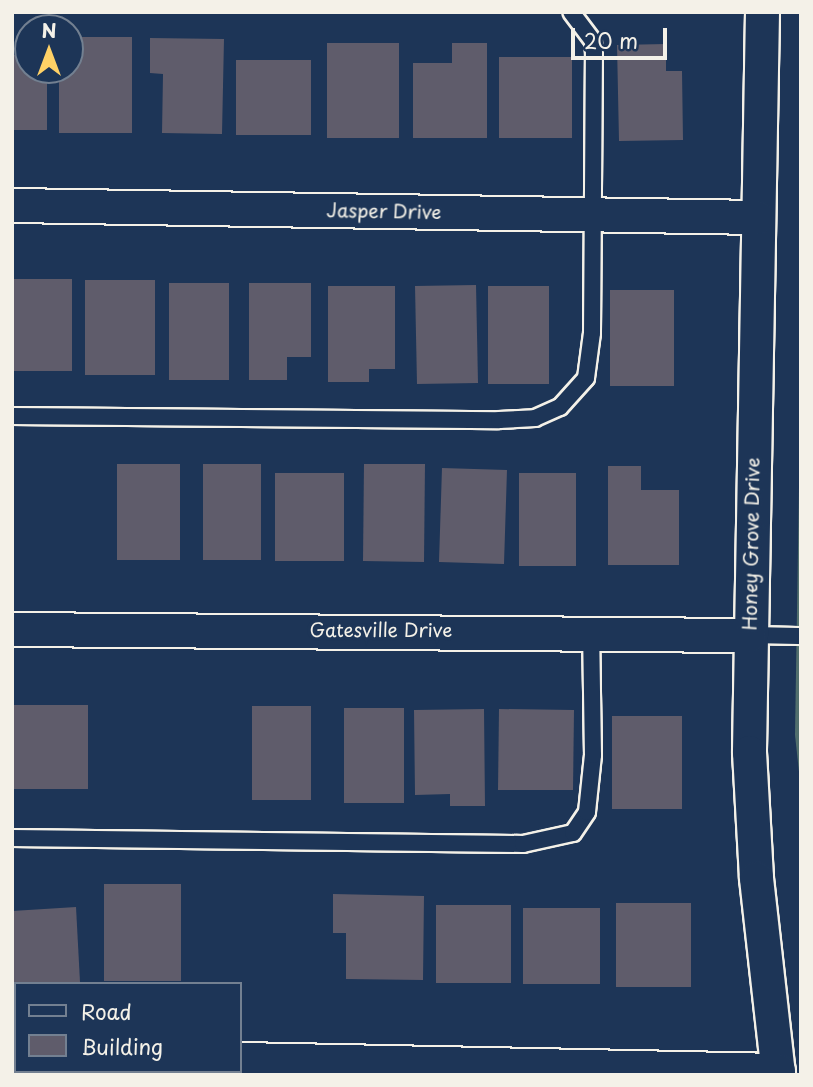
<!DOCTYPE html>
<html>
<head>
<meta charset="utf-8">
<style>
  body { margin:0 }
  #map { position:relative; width:813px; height:1087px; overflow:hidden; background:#1d3557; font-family:"Playpen Sans",sans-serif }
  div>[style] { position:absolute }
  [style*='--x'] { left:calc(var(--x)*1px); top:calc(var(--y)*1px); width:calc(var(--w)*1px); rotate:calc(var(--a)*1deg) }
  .green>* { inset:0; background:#516f6d }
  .building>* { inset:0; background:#5f5c6b }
  .roads { filter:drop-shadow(2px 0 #f4f1e8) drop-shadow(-2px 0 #f4f1e8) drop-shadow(0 2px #f4f1e8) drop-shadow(0 -2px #f4f1e8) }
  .lane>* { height:16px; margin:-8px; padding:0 8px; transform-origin:8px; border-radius:8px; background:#1d3557 }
  .street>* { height:33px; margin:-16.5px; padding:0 16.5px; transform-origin:16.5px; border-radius:16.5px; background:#1d3557 }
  span { translate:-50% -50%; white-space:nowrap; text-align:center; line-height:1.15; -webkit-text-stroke:7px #1d3557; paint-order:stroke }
  .street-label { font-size:19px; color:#f4f1e8 }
  .frame { position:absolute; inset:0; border:14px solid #f4f1e8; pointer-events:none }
  .legend { position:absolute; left:14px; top:982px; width:228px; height:91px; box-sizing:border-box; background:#1d3557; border:2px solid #738091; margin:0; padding:9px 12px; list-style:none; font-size:21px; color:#f4f1e8 }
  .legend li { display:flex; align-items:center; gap:14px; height:35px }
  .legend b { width:35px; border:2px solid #738091 }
  .north { position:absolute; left:14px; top:14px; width:70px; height:70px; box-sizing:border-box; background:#1d3557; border:2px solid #738091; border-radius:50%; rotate:0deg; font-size:19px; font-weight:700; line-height:28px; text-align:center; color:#f4f1e8 }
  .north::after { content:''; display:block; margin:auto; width:24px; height:32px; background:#ffd166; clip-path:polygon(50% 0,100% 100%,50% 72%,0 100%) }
  .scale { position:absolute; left:571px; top:28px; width:96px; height:32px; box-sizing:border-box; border:4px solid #f4f1e8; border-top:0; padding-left:9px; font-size:21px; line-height:24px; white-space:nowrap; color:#f4f1e8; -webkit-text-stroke:5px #1d3557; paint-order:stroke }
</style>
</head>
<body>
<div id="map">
  <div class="green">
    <div style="clip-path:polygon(801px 363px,801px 790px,795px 735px)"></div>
  </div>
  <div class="building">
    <div style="clip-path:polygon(70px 37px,132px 37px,132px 133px,59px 133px,59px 70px,70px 70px)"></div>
    <div style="clip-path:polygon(150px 38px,224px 39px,222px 134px,162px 133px,163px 74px,150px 73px)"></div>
    <div style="clip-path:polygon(327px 43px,399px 43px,399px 138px,327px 138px)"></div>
    <div style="clip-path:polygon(452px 43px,487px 43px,487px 138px,413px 138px,413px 63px,452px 63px)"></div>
    <div style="clip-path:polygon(666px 44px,666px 71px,682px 71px,683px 140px,619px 141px,617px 45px)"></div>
    <div style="clip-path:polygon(12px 55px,28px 55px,28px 70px,47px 70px,47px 130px,12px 130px)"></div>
    <div style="clip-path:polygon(499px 57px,572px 57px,572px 138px,499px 138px)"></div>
    <div style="clip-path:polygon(236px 60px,311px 60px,311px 135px,236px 135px)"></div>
    <div style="clip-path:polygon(12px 279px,72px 279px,72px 371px,12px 371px)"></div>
    <div style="clip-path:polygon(85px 280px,155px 280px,155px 375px,85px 375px)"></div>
    <div style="clip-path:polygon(169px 283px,229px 283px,229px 380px,169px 380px)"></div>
    <div style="clip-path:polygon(249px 283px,311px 283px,311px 357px,287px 357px,287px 380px,249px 380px)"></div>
    <div style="clip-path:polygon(476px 285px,478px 383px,417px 384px,415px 286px)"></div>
    <div style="clip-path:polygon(328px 286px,395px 286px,395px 369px,369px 369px,369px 382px,328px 382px)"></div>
    <div style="clip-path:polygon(488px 286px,549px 286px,549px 384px,488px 384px)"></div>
    <div style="clip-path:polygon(610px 290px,674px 290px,674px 386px,610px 386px)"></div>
    <div style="clip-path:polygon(117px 464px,180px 464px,180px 560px,117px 560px)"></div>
    <div style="clip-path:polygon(203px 464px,261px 464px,261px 560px,203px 560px)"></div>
    <div style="clip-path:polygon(364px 464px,425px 464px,424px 562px,363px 561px)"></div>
    <div style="clip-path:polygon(608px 466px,641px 466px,641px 490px,679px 490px,679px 565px,608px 565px)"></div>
    <div style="clip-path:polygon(442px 468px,507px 470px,504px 564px,439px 562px)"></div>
    <div style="clip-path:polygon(275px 473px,344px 473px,344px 561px,275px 561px)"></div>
    <div style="clip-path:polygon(519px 473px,576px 473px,576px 566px,519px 566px)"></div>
    <div style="clip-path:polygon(14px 705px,88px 705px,88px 789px,14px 789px)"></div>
    <div style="clip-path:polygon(252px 706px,311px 706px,311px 800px,252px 800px)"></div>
    <div style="clip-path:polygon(344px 708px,404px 708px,404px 803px,344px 803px)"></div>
    <div style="clip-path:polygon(484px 709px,485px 806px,450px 806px,450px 794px,415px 795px,414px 710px)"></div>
    <div style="clip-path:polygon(499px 709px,574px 710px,573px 790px,498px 790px)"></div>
    <div style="clip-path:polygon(612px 716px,682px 716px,682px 809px,612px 809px)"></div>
    <div style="clip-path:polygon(104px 884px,181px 884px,181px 981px,104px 981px)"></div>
    <div style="clip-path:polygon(333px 894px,424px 896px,423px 980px,346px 979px,346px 933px,333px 933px)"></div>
    <div style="clip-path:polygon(616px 903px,691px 903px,691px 987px,616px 987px)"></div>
    <div style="clip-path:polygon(436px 905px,511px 905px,511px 983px,436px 983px)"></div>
    <div style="clip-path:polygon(76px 907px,80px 982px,12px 986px,12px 911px)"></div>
    <div style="clip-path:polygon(523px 908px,600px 908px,600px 984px,523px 984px)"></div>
  </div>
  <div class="roads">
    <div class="lane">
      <div style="--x:12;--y:416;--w:487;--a:0.5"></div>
      <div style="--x:499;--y:420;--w:36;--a:-3"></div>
      <div style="--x:535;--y:418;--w:27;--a:-24"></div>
      <div style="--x:560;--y:407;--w:39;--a:-48"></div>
      <div style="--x:586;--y:378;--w:45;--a:-82.4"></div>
      <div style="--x:592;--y:333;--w:280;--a:-89.6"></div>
      <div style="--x:594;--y:53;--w:12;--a:-95"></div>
      <div style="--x:593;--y:41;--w:36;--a:-127"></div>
      <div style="--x:749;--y:635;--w:52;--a:1.1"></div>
      <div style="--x:12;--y:838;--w:511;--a:0.67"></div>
      <div style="--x:523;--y:844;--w:51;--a:-12.4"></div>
      <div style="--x:573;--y:833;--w:25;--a:-56"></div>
      <div style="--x:587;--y:812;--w:57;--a:-84"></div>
      <div style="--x:593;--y:755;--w:125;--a:-90.9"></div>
    </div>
    <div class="street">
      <div style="--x:762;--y:12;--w:740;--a:91.01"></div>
      <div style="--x:749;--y:752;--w:126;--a:86.8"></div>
      <div style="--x:756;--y:878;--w:198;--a:83.6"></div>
      <div style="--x:12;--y:205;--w:745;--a:0.92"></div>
      <div style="--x:12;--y:629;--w:737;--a:0.47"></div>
      <div style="--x:240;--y:1059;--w:538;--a:1.17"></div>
      <div style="--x:12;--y:1069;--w:4;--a:-14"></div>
    </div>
  </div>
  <div class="street-label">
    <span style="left:384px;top:211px;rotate:1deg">Jasper Drive</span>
    <span style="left:751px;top:544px;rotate:-89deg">Honey Grove Drive</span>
    <span style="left:381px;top:630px">Gatesville Drive</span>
  </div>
  <div class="frame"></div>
  <ul class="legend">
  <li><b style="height:9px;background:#1d3557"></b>Road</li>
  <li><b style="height:19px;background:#5f5c6b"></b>Building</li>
  </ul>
  <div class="north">N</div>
  <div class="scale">20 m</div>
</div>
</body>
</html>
